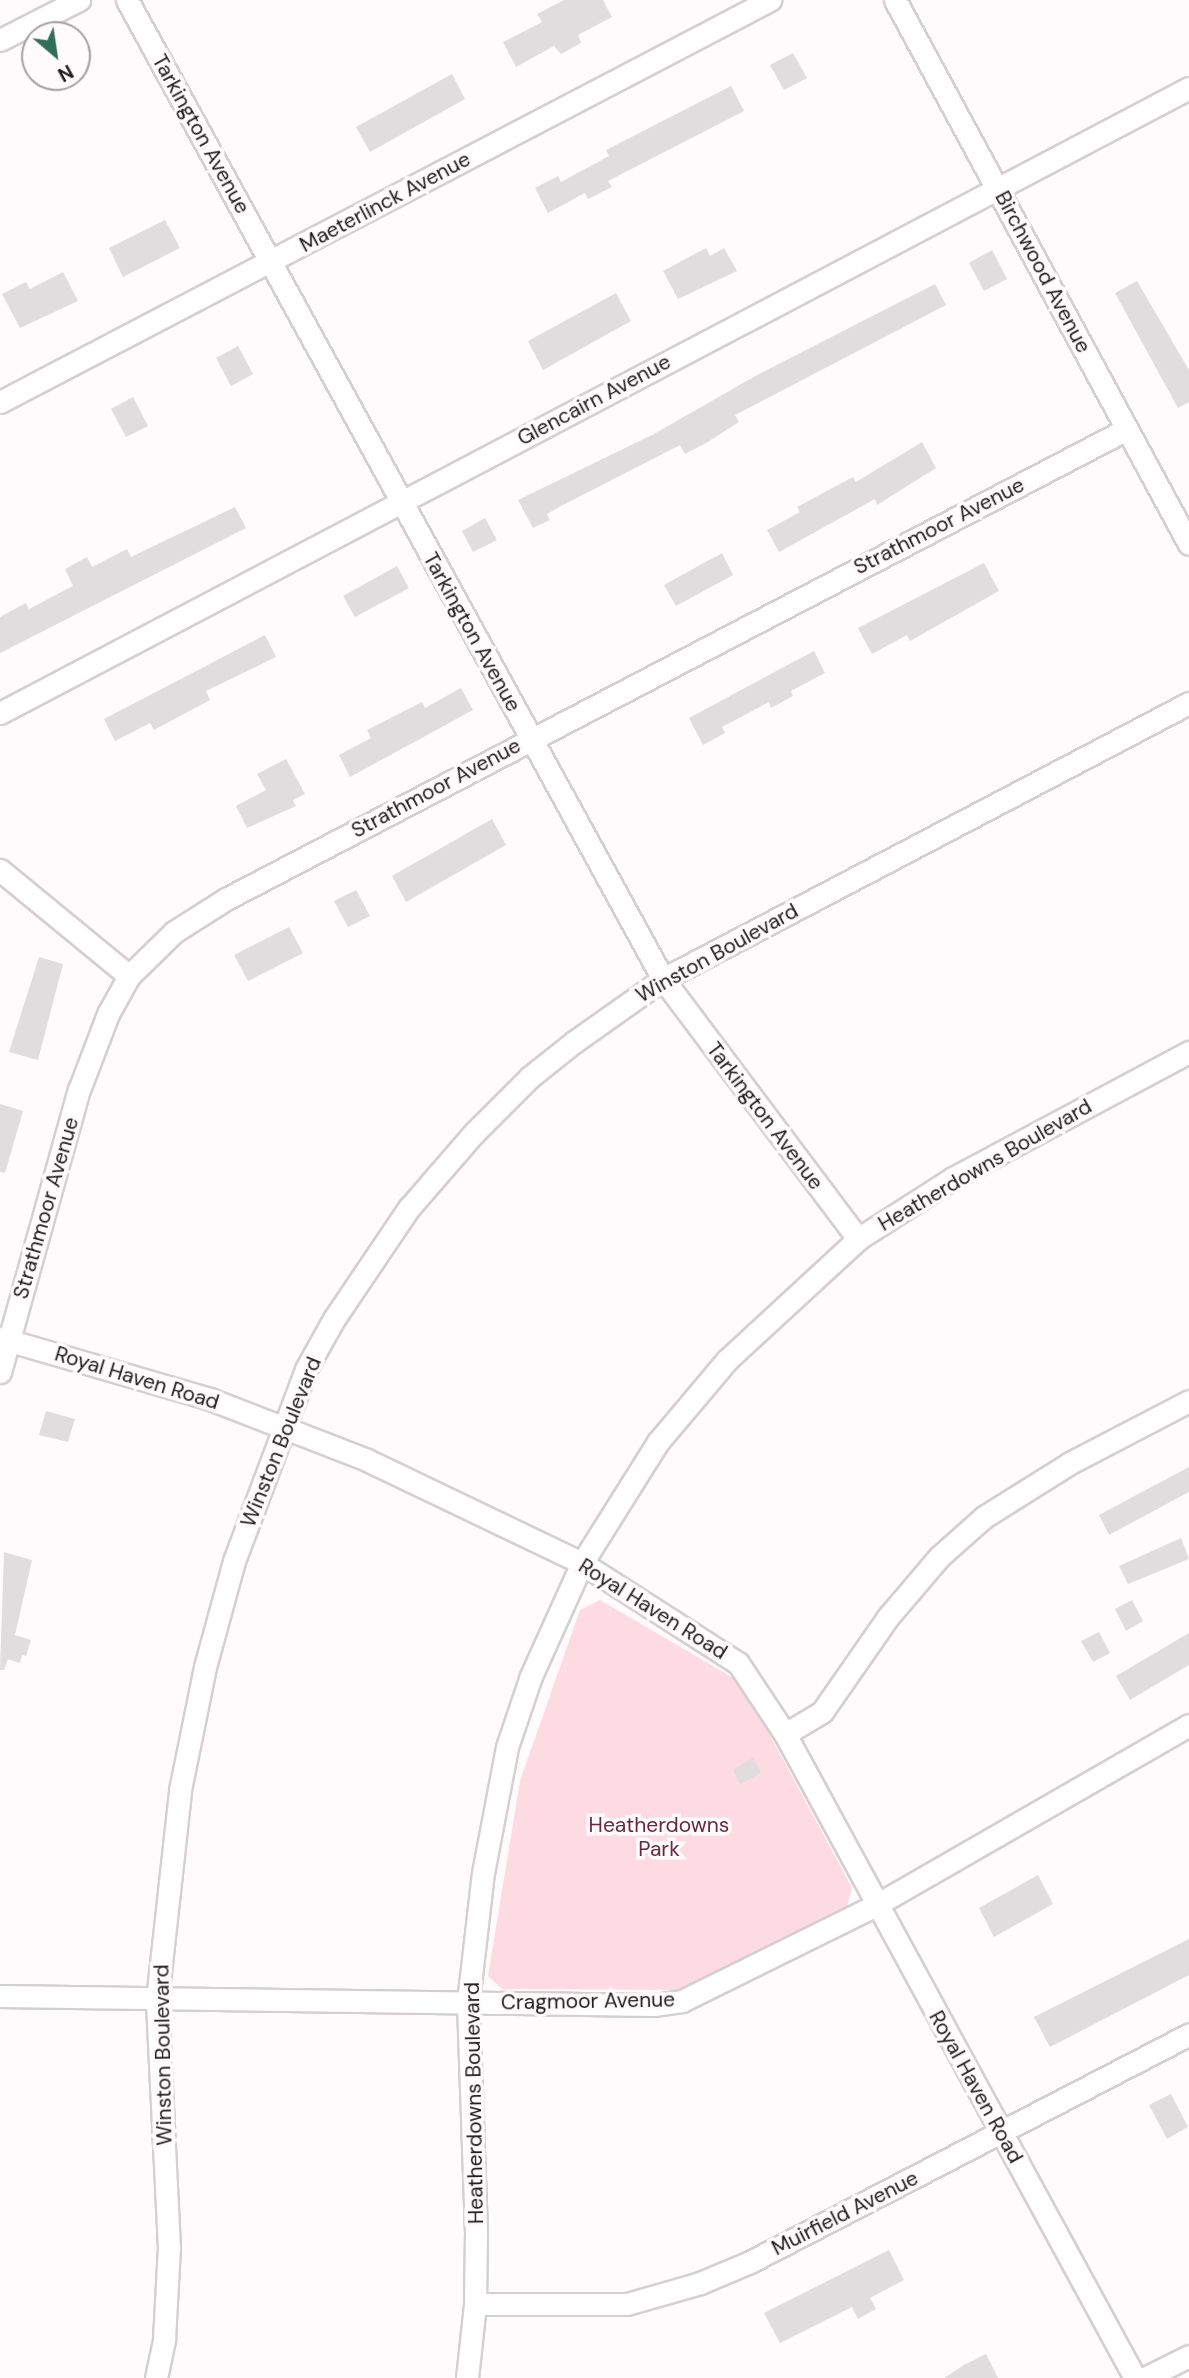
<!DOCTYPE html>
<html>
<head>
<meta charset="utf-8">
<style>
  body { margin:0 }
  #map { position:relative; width:1189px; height:2378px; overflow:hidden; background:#fffafb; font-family:"DM Sans",sans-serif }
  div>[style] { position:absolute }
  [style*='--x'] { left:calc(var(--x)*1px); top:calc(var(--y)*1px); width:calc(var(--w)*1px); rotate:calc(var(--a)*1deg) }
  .green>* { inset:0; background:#fedae2 }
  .building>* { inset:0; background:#e1dcdd }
  .roads { filter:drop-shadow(2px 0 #d5cfd0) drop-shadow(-2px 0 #d5cfd0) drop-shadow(0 2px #d5cfd0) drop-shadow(0 -2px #d5cfd0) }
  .minor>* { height:21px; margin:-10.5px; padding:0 10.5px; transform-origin:10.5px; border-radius:10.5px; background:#fff }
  span { translate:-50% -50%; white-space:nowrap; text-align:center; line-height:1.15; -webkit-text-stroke:7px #fffafb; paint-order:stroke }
  .street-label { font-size:21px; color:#1d1b1b }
  .park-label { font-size:21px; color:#68283e }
  .north { position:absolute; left:21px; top:21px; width:70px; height:70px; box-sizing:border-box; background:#fffafb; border:2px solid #a5a1a1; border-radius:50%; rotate:151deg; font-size:19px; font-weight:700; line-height:28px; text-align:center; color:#1d1b1b }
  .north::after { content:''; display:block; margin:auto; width:24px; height:32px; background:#306e5a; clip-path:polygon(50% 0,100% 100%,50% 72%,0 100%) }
</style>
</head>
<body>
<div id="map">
  <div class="green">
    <div style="clip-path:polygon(600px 1600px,742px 1683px,852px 1888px,847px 1906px,678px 1990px,502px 1989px,488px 1976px,520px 1781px,580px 1610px)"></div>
  </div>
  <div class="building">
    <div style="clip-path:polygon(564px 0,603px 0,612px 17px,578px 35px,581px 43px,561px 54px,554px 46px,516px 67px,503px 42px,542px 22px,537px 14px)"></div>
    <div style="clip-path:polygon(793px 53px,807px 78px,784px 90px,770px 65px)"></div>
    <div style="clip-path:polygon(452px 74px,465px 99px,370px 152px,356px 127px)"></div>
    <div style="clip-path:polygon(731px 86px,744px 111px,608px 181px,612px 187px,588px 199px,585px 193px,548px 213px,535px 188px,558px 176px,561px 182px,609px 156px,606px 150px)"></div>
    <div style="clip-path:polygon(165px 220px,180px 248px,123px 277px,109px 248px)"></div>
    <div style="clip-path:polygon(706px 248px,710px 256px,724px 248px,737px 271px,678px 299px,663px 271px)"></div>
    <div style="clip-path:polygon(992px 250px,1007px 279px,984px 291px,969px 263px)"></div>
    <div style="clip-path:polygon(63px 272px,78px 301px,20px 328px,2px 294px,26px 282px,30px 289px)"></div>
    <div style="clip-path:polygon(1137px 281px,1189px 370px,1189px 402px,1178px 408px,1115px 293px)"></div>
    <div style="clip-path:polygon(935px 284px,946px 305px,735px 415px,739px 422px,706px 443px,685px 454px,680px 445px,563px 505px,547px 514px,550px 520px,533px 528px,518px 500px,654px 434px,757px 375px)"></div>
    <div style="clip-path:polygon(616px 293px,631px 321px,543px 370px,528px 341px)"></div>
    <div style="clip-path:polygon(238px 346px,253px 374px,231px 386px,216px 358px)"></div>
    <div style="clip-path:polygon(133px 397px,148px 426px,126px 437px,111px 409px)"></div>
    <div style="clip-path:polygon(922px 442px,936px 468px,877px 505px,875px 499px,779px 552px,767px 530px,800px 512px,797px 507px,853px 477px,856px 482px)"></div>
    <div style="clip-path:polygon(235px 507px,246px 528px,0 653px,0 617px,26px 603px,29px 609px,73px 586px,65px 569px,87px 557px,92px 567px,127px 549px,131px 557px)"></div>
    <div style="clip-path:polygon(485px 518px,497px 540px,473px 552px,462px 531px)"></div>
    <div style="clip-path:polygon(722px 553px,733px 575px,676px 606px,664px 585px)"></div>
    <div style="clip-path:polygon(984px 563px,999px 591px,910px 641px,907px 635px,872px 654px,858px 628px)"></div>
    <div style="clip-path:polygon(397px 566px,409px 588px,355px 617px,343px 596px)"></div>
    <div style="clip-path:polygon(265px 635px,276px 657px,206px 691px,210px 700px,154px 730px,150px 723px,115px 741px,104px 719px)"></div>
    <div style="clip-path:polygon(814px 651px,825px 673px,791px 691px,793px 696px,771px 708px,769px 702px,722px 727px,725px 733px,703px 745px,689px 718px)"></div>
    <div style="clip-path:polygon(461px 688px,473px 710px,350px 777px,339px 755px,371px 738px,367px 730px,422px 702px,425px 708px)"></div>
    <div style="clip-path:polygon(286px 759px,305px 794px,293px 800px,296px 806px,247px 828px,236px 806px,266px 790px,257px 774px)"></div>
    <div style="clip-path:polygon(492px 819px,506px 845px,406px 902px,392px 876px)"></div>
    <div style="clip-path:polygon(356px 890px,370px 916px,348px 927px,334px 901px)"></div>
    <div style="clip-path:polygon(289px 927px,303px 953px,248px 981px,234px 955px)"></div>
    <div style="clip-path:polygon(39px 957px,63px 964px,38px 1060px,9px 1052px)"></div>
    <div style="clip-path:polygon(0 1104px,23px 1111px,5px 1173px,0 1172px)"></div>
    <div style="clip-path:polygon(46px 1411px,75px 1419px,68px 1442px,39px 1435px)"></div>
    <div style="clip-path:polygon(1189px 1467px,1189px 1492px,1109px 1535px,1099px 1515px)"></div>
    <div style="clip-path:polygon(1181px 1538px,1189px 1559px,1128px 1584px,1119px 1566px)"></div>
    <div style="clip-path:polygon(4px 1552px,32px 1560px,15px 1635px,31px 1640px,26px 1656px,22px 1655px,20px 1663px,8px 1659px,4px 1670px,0 1670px)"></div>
    <div style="clip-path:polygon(1132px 1600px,1143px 1621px,1126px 1631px,1115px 1609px)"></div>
    <div style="clip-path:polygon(1099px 1632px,1110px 1653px,1093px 1662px,1081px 1641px)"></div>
    <div style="clip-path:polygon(1189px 1633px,1189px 1665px,1130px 1700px,1116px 1676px)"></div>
    <div style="clip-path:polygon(753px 1758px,761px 1773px,740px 1784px,733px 1770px)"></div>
    <div style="clip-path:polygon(1038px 1875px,1053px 1904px,994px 1937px,979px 1908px)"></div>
    <div style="clip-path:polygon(1189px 1939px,1189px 1975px,1050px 2047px,1034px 2017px)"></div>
    <div style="clip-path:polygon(1171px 2094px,1188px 2127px,1167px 2139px,1149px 2105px)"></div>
    <div style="clip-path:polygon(889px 2250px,904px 2280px,870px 2298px,876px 2309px,858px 2319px,852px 2307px,780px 2343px,764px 2313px)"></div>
    <div style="clip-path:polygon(986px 2354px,998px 2378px,944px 2378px,964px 2365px)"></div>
  </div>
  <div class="roads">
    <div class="minor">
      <div style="--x:127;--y:0;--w:1116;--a:61.3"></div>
      <div style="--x:663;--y:979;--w:325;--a:53.1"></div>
      <div style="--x:895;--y:0;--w:618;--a:61.61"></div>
      <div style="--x:0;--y:40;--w:89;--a:-26.9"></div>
      <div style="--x:0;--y:402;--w:869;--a:-27.57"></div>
      <div style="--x:0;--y:713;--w:1343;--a:-27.73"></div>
      <div style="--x:0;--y:870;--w:167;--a:39.4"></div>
      <div style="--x:0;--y:1338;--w:219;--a:16.2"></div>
      <div style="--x:210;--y:1399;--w:168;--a:21.2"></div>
      <div style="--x:367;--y:1460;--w:238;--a:25.6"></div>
      <div style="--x:582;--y:1563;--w:185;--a:32.7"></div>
      <div style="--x:738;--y:1663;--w:85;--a:56.5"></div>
      <div style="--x:785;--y:1734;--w:733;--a:61.48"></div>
      <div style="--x:0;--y:1372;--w:293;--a:-74.4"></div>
      <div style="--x:79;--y:1090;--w:81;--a:-69.1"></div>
      <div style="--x:108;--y:1014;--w:43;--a:-61.1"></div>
      <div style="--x:129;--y:976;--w:63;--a:-44.4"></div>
      <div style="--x:174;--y:932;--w:62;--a:-32.4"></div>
      <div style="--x:226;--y:899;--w:1016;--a:-27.55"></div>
      <div style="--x:785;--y:1734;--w:43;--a:-30.7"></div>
      <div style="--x:822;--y:1712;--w:116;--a:-55.2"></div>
      <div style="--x:888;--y:1617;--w:79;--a:-49.6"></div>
      <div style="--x:939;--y:1557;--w:60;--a:-41.6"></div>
      <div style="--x:984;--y:1517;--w:102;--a:-32.1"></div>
      <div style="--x:1070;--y:1463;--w:134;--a:-27.5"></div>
      <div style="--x:0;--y:1996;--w:654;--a:0.79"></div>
      <div style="--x:654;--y:2005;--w:28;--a:-8"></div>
      <div style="--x:682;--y:2001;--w:216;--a:-26.3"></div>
      <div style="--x:876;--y:1905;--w:361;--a:-29.9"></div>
      <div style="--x:475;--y:2304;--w:152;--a:0"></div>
      <div style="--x:627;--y:2304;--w:76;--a:-16"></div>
      <div style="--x:700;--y:2283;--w:54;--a:-22.8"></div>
      <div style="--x:750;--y:2262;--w:495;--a:-27.4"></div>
      <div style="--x:156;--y:2378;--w:40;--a:-78"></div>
      <div style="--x:164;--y:2339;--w:91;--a:-86.9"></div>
      <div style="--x:169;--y:2248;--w:248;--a:-92.8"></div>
      <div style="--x:157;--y:2000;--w:211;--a:-83.7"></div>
      <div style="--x:180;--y:1790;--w:126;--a:-78.5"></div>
      <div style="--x:205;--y:1667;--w:110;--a:-74.7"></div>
      <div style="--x:234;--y:1561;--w:205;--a:-69.4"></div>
      <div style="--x:306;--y:1369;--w:57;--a:-60.8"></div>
      <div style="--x:334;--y:1319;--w:134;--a:-56"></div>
      <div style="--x:409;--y:1208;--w:99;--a:-49.1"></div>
      <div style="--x:474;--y:1133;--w:79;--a:-45"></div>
      <div style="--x:530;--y:1077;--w:56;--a:-38.5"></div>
      <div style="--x:574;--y:1042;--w:109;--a:-35.3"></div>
      <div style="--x:663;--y:979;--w:594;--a:-27.69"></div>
      <div style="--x:467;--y:2378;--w:74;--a:-83.8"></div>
      <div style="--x:475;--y:2304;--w:71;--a:-89.2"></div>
      <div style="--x:476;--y:2233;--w:231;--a:-92"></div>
      <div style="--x:468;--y:2002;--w:130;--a:-83.4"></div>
      <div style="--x:483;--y:1873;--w:128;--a:-79.2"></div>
      <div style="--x:507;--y:1747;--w:75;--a:-71.3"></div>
      <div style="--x:531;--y:1676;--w:124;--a:-65.7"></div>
      <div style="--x:582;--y:1563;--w:143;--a:-57.9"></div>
      <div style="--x:658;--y:1442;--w:107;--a:-49.9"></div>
      <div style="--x:727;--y:1360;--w:178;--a:-42.7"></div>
      <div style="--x:858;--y:1239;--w:113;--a:-32.7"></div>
      <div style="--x:953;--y:1178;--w:268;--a:-28.1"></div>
      <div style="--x:1145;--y:2378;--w:49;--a:-26.6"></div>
    </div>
  </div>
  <div class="street-label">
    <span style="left:201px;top:134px;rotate:61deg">Tarkington Avenue</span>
    <span style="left:385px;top:202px;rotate:-28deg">Maeterlinck Avenue</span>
    <span style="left:1043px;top:272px;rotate:62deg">Birchwood Avenue</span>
    <span style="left:594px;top:400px;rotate:-28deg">Glencairn Avenue</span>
    <span style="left:939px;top:526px;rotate:-27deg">Strathmoor Avenue</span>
    <span style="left:472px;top:632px;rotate:61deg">Tarkington Avenue</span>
    <span style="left:436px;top:788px;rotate:-28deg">Strathmoor Avenue</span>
    <span style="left:717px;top:953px;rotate:-29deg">Winston Boulevard</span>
    <span style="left:765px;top:1116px;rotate:53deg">Tarkington Avenue</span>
    <span style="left:985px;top:1165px;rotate:-30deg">Heatherdowns Boulevard</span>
    <span style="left:46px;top:1208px;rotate:-74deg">Strathmoor Avenue</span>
    <span style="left:137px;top:1378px;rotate:17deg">Royal Haven Road</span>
    <span style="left:281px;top:1442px;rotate:-68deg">Winston Boulevard</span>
    <span style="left:653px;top:1609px;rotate:32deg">Royal Haven Road</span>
    <span style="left:588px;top:2001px;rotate:-1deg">Cragmoor Avenue</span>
    <span style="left:163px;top:2055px;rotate:-91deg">Winston Boulevard</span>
    <span style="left:976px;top:2087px;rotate:61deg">Royal Haven Road</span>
    <span style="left:474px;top:2103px;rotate:-91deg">Heatherdowns Boulevard</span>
    <span style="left:845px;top:2213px;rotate:-27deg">Muirfield Avenue</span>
  </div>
  <div class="park-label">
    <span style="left:659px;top:1837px">Heatherdowns<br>Park</span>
  </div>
  <div class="north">N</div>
</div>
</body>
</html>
